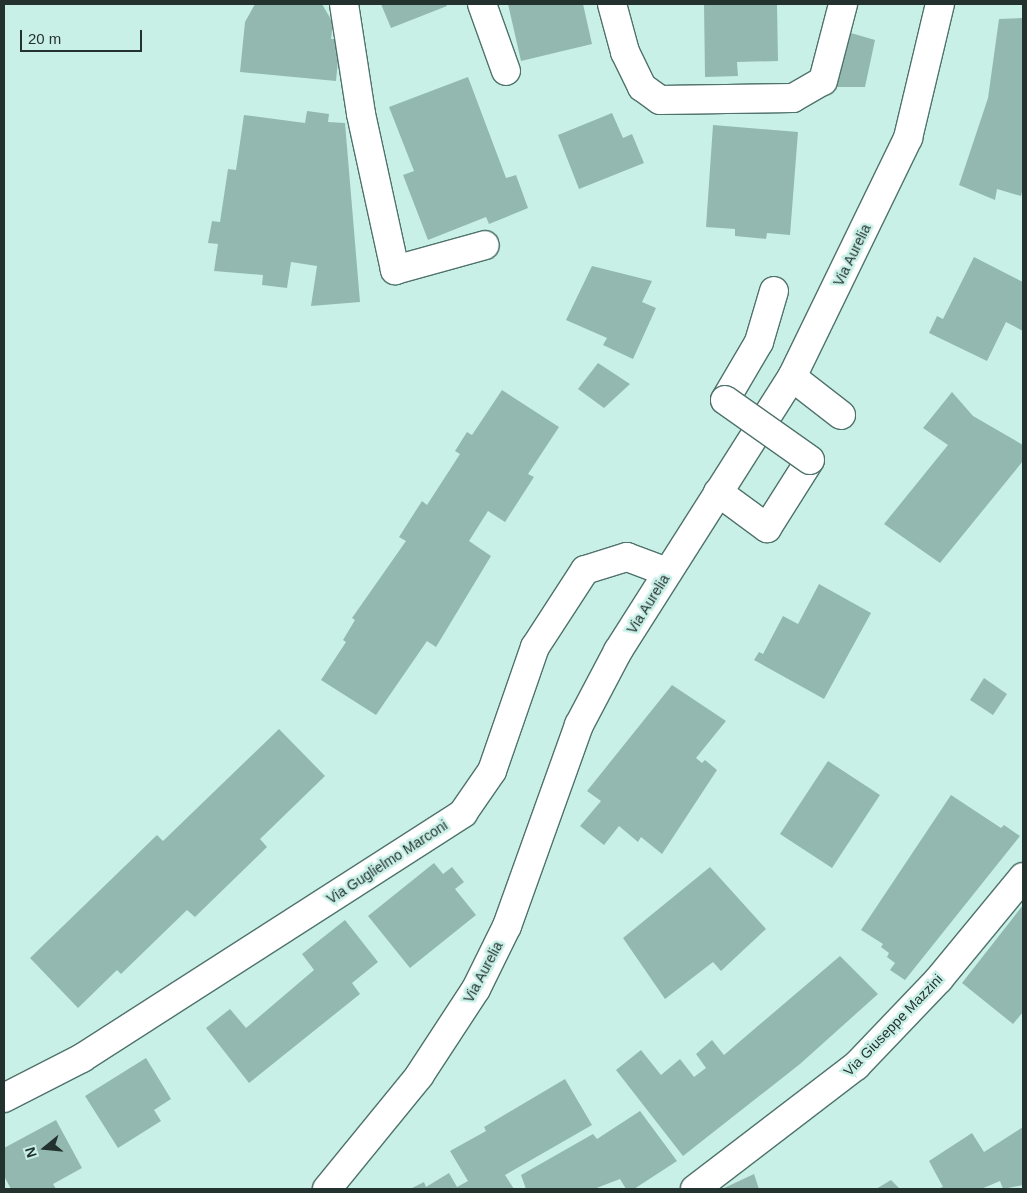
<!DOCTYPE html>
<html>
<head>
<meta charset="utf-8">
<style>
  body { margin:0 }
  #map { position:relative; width:1027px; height:1193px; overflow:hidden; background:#c9f0e7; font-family:Helvetica,sans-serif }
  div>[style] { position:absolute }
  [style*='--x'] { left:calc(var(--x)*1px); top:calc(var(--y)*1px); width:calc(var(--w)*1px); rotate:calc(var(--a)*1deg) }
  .building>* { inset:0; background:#93b8b0 }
  .roads { filter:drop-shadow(1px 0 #4f726b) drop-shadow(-1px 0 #4f726b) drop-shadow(0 1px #4f726b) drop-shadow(0 -1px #4f726b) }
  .pedestrian>* { height:28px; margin:-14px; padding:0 14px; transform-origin:14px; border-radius:14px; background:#fff }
  .minor>* { height:28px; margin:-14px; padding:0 14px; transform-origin:14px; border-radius:14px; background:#fff }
  .tertiary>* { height:28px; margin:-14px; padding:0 14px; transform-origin:14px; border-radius:14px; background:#fff }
  .primary>* { height:28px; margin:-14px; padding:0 14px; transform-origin:14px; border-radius:14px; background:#fff }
  .bridges { filter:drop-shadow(1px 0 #4f726b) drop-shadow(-1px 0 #4f726b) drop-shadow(0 1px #4f726b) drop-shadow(0 -1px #4f726b) }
  .pedestrian-bridge>* { height:28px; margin:-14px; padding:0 14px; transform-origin:14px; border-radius:14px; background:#fff }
  span { translate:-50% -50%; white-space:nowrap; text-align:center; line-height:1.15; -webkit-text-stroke:5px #c9f0e7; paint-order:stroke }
  .street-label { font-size:14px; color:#23322f }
  .frame { position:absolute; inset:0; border:5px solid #23322f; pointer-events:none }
  .north { position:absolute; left:20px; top:1123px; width:50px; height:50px; -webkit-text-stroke:4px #c9f0e7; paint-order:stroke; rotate:253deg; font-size:14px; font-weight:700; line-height:20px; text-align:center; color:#23322f }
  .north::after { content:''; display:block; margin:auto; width:18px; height:22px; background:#23322f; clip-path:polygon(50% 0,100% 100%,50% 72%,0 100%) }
  .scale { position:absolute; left:20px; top:30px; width:122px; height:22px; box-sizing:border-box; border:2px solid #23322f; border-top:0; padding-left:6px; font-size:15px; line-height:18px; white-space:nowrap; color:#23322f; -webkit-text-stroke:4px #c9f0e7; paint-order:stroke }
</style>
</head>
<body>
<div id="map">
  <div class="building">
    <div style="clip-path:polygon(255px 4px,322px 4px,333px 23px,331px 39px,340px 39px,336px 81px,240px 72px,245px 22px)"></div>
    <div style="clip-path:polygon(381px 4px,446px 4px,447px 6px,391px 28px)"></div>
    <div style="clip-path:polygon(508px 4px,583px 4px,592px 44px,521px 61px)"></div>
    <div style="clip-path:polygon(704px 4px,777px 4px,778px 61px,737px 62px,738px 76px,705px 77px)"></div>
    <div style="clip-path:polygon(1023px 18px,1023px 187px,1021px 196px,997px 189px,995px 200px,959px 185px,988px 98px,999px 19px)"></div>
    <div style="clip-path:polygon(844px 31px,875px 40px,865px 87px,832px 87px)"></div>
    <div style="clip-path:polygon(468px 77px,506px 178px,516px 175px,528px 208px,489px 224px,486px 217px,428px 240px,403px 175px,414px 171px,389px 107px)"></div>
    <div style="clip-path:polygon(307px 111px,329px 114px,328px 122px,345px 123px,360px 302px,311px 306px,317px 266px,291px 262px,287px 288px,262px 285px,263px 275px,214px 271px,218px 244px,208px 243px,212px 221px,220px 222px,228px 169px,236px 170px,244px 115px,305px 123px)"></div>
    <div style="clip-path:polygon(612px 113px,623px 138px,632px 134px,644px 163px,579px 189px,558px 135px)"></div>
    <div style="clip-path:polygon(713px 125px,798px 132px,790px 235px,767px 233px,766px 239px,735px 236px,735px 229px,706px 227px)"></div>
    <div style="clip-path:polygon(974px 257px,1023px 282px,1023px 331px,1006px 322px,987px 361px,929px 333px,937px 316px,943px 319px)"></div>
    <div style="clip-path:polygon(592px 266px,652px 281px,642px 302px,656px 308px,633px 359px,603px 345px,607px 338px,566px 320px)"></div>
    <div style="clip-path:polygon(598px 363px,630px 384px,604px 408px,578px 389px)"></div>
    <div style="clip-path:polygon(502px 390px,559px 427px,528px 474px,534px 477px,505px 522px,488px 511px,469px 541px,491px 556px,436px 647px,427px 641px,376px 715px,321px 680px,346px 642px,343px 640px,355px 620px,352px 618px,406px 541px,399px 537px,422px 501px,427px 505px,460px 454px,455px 451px,467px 432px,472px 435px)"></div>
    <div style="clip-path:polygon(952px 392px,973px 416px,1023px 445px,1023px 461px,940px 563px,884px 524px,948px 445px,923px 428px)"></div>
    <div style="clip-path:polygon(819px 584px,871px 613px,824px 699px,754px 660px,759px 652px,763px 654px,783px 616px,798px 624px)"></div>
    <div style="clip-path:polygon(984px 678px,1007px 694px,993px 715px,970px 700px)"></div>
    <div style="clip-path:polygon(672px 685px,726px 721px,696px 758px,702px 763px,705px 760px,717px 770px,662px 854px,641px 837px,638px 842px,619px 826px,604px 845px,580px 826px,601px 801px,587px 791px)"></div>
    <div style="clip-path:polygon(279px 729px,325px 776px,260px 839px,267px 847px,195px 917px,187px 910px,121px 974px,117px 970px,78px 1008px,30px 958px,157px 835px,163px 841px)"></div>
    <div style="clip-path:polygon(828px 761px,880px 795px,832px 868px,780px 834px)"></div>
    <div style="clip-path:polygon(951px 795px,1001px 828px,1004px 825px,1020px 836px,905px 980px,890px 970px,895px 963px,887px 957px,889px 953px,881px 947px,883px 944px,861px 930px)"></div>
    <div style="clip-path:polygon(434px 863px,443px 874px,452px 867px,464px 882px,455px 889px,476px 915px,410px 968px,368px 916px)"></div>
    <div style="clip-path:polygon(710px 867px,766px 929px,721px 971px,713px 962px,665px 999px,623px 938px)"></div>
    <div style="clip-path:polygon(1023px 905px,1023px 1012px,1013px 1024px,962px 983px)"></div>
    <div style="clip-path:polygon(345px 920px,378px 962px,352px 983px,360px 994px,249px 1083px,206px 1028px,230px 1009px,246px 1028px,314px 970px,302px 954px)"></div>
    <div style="clip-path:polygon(840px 956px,878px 994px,800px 1064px,683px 1156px,616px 1070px,641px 1050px,661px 1075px,680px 1059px,694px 1077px,706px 1068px,696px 1054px,712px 1040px,724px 1055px)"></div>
    <div style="clip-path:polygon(146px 1058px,171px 1099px,154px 1110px,161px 1121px,118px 1148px,85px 1096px)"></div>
    <div style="clip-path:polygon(565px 1079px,592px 1125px,505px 1175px,514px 1189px,410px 1189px,424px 1182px,426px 1187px,449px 1173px,457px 1187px,468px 1181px,450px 1151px,486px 1131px,484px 1127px)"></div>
    <div style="clip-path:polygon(640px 1111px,677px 1161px,634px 1189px,626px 1189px,620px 1179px,594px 1189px,526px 1189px,521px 1175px,593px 1134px,597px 1139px)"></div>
    <div style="clip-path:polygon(56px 1120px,82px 1168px,53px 1184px,56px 1189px,11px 1189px,4px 1176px,4px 1148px)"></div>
    <div style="clip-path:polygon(1023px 1127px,1023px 1185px,1003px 1189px,1000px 1181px,981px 1189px,936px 1189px,943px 1187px,929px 1161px,972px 1133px,984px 1152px)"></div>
    <div style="clip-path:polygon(754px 1174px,759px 1189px,722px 1189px)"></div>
    <div style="clip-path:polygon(891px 1180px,900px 1189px,876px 1189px)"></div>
  </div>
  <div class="roads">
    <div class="pedestrian">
      <div style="--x:482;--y:4;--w:71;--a:70.3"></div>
      <div style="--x:792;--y:377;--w:62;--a:37.8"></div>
      <div style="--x:725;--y:400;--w:67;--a:-59.6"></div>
      <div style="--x:759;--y:342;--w:53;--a:-73.6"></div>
      <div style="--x:718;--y:492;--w:61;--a:36.3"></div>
      <div style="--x:767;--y:528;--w:80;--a:-57.7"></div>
    </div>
    <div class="minor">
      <div style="--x:344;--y:4;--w:111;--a:81.2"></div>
      <div style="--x:361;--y:114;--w:160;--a:77.7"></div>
      <div style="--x:395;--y:270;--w:93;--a:-15.5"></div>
      <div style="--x:612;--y:4;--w:50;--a:74.8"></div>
      <div style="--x:625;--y:52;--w:39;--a:64"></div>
      <div style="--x:642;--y:87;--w:22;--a:36"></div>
      <div style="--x:660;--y:100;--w:133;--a:-0.9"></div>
      <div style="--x:793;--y:98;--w:34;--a:-30"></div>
      <div style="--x:823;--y:81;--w:80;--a:-75.4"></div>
      <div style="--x:695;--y:1189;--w:203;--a:-37.4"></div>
      <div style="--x:856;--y:1066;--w:120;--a:-46.3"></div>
      <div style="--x:939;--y:979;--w:132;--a:-50.5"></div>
    </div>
    <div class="tertiary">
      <div style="--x:4;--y:1098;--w:88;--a:-27.1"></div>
      <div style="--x:82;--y:1058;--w:453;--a:-32.7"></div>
      <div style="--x:463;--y:813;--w:51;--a:-55.4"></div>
      <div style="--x:492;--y:771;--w:131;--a:-70.9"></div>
      <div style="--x:535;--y:647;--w:92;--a:-57"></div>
      <div style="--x:585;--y:570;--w:44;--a:-17.2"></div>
      <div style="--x:627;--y:557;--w:43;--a:20.6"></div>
    </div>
    <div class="primary">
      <div style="--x:327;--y:1189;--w:146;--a:-50.8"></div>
      <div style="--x:419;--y:1076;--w:104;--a:-56.8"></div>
      <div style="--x:476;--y:989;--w:70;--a:-63.8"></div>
      <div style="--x:507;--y:926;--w:214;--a:-70.3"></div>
      <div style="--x:579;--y:725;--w:84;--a:-62.2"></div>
      <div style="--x:618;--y:651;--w:325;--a:-57.6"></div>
      <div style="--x:792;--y:377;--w:266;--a:-64.1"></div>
      <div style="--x:908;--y:138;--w:138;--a:-76.6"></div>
    </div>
  </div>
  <div class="bridges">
    <div class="pedestrian-bridge">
      <div style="--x:725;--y:400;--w:104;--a:35.2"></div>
    </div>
  </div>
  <div class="street-label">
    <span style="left:852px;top:255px;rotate:-64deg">Via Aurelia</span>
    <span style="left:648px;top:604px;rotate:-58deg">Via Aurelia</span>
    <span style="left:387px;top:862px;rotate:-33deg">Via Guglielmo Marconi</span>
    <span style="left:483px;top:972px;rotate:-62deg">Via Aurelia</span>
    <span style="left:893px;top:1025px;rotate:-46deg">Via Giuseppe Mazzini</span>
  </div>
  <div class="frame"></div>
  <div class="north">N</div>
  <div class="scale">20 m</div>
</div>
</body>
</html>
